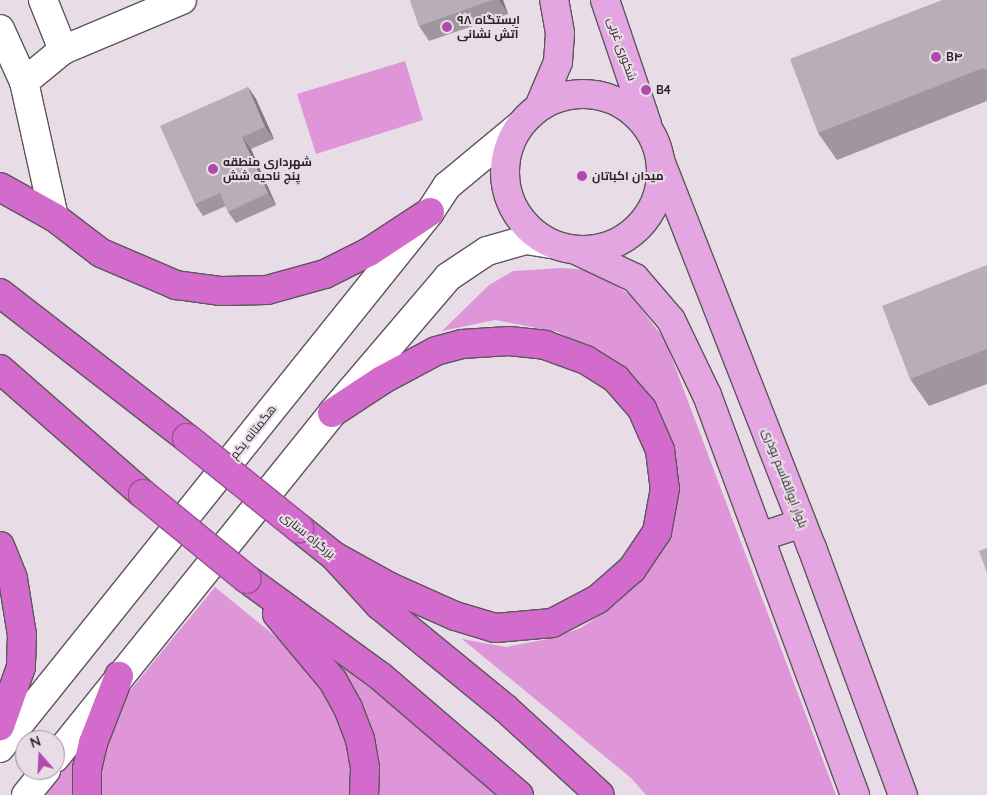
<!DOCTYPE html>
<html>
<head>
<meta charset="utf-8">
<style>
  body { margin:0 }
  #map { position:relative; width:987px; height:795px; overflow:hidden; background:#e8dde6; font-family:Quicksand,Cairo,sans-serif }
  div>[style] { position:absolute }
  [style*='--x'] { left:calc(var(--x)*1px); top:calc(var(--y)*1px); width:calc(var(--w)*1px); rotate:calc(var(--a)*1deg) }
  .green>* { inset:0; background:#de96d8 }
  .roads { filter:drop-shadow(1px 0 #5e555d) drop-shadow(-1px 0 #5e555d) drop-shadow(0 1px #5e555d) drop-shadow(0 -1px #5e555d) }
  .minor>* { height:28px; margin:-14px; padding:0 14px; transform-origin:14px; border-radius:14px; background:#fff }
  .major>* { height:28px; margin:-14px; padding:0 14px; transform-origin:14px; border-radius:14px; background:#e4a6e0 }
  .major>.ring { margin:-14px; padding:0; box-sizing:content-box; background:none; border:28px solid #e4a6e0; border-radius:50% }
  .highway>* { height:28px; margin:-14px; padding:0 14px; transform-origin:14px; border-radius:14px; background:#d26bcc }
  .bridges { filter:drop-shadow(1px 0 #975393) drop-shadow(-1px 0 #975393) drop-shadow(0 1px #975393) drop-shadow(0 -1px #975393) }
  .highway-bridge>* { height:28px; margin:-14px; padding:0 14px; transform-origin:14px; border-radius:14px; background:#d26bcc }
  .wall>* { inset:0; background:#9f969e }
  .shaded-wall>* { inset:0; background:#827a81 }
  .building>* { inset:0; background:#b9aeb8 }
  .dots>* { width:14px; height:14px; translate:-50% -50%; box-sizing:border-box; border:2px solid #e8dde6; border-radius:50% }
  span { translate:-50% -50%; white-space:nowrap; text-align:center; line-height:1.15; -webkit-text-stroke:4px #e8dde6; paint-order:stroke }
  .poi-label { font-size:12px; color:#2a262a; font-weight:700 }
  .left { translate:0 -50%; text-align:left }
  .street-label { font-size:12px; color:#2a262a }
  .north { position:absolute; left:15px; top:730px; width:50px; height:50px; box-sizing:border-box; background:#e8dde6; border:1px solid #9c949b; border-radius:50%; rotate:341deg; font-size:14px; font-weight:700; line-height:20px; text-align:center; color:#2a262a }
  .north::after { content:''; display:block; margin:auto; width:18px; height:22px; background:#b249ac; clip-path:polygon(50% 0,100% 100%,50% 72%,0 100%) }
</style>
</head>
<body>
<div id="map">
  <div class="green">
    <div style="clip-path:polygon(405px 61px,423px 120px,316px 154px,297px 94px)"></div>
    <div style="clip-path:polygon(560px 268px,594px 270px,631px 296px,665px 340px,836px 795px,646px 795px,631px 778px,462px 639px,506px 647px,548px 639px,581px 628px,616px 604px,648px 568px,666px 533px,679px 487px,666px 443px,590px 349px,558px 332px,495px 320px,442px 331px,489px 285px,513px 271px)"></div>
    <div style="clip-path:polygon(215px 587px,302px 658px,327px 691px,346px 738px,351px 763px,352px 795px,97px 795px,97px 777px,119px 704px)"></div>
    <div style="clip-path:polygon(316px 644px,502px 795px,375px 795px)"></div>
    <div style="clip-path:polygon(93px 717px,74px 795px,43px 795px)"></div>
  </div>
  <div class="roads">
    <div class="minor">
      <div style="--x:43;--y:0;--w:54;--a:68.2"></div>
      <div style="--x:0;--y:29;--w:58;--a:65.6"></div>
      <div style="--x:54;--y:217;--w:138;--a:-102.5"></div>
      <div style="--x:24;--y:82;--w:50;--a:-39.4"></div>
      <div style="--x:63;--y:50;--w:129;--a:-22.8"></div>
      <div style="--x:0;--y:748;--w:687;--a:-51.26"></div>
      <div style="--x:430;--y:212;--w:31;--a:-57"></div>
      <div style="--x:447;--y:186;--w:92;--a:-39.7"></div>
      <div style="--x:55;--y:758;--w:442;--a:-51.2"></div>
      <div style="--x:332;--y:413;--w:179;--a:-49.5"></div>
      <div style="--x:448;--y:277;--w:47;--a:-33.7"></div>
      <div style="--x:487;--y:251;--w:41;--a:-15.8"></div>
      <div style="--x:526;--y:240;--w:25;--a:9"></div>
      <div style="--x:26;--y:795;--w:32;--a:-51"></div>
    </div>
    <div class="major">
      <div style="--x:605;--y:0;--w:131;--a:71.3"></div>
      <div class="ring" style="left:505px;top:94px;width:128px;height:128px"></div>
      <div style="--x:539;--y:107;--w:49;--a:-67.1"></div>
      <div style="--x:558;--y:62;--w:29;--a:-86"></div>
      <div style="--x:560;--y:33;--w:34;--a:-100"></div>
      <div style="--x:661;--y:163;--w:414;--a:68.6"></div>
      <div style="--x:812;--y:548;--w:263;--a:69.8"></div>
      <div style="--x:576;--y:250;--w:65;--a:25.4"></div>
      <div style="--x:635;--y:278;--w:55;--a:49.4"></div>
      <div style="--x:671;--y:320;--w:83;--a:64.4"></div>
      <div style="--x:707;--y:395;--w:427;--a:69.7"></div>
      <div style="--x:760;--y:537;--w:44;--a:-18.4"></div>
    </div>
    <div class="highway">
      <div style="--x:0;--y:187;--w:62;--a:29.1"></div>
      <div style="--x:54;--y:217;--w:59;--a:37.5"></div>
      <div style="--x:101;--y:253;--w:82;--a:23.1"></div>
      <div style="--x:176;--y:285;--w:44;--a:7.8"></div>
      <div style="--x:220;--y:291;--w:47;--a:-1.2"></div>
      <div style="--x:267;--y:290;--w:60;--a:-15.4"></div>
      <div style="--x:325;--y:274;--w:49;--a:-26.6"></div>
      <div style="--x:369;--y:252;--w:73;--a:-33.3"></div>
      <div style="--x:0;--y:293;--w:237;--a:37.8"></div>
      <div style="--x:0;--y:369;--w:190;--a:41.2"></div>
      <div style="--x:332;--y:413;--w:60;--a:-33.4"></div>
      <div style="--x:382;--y:380;--w:61;--a:-28.2"></div>
      <div style="--x:436;--y:351;--w:27;--a:-15"></div>
      <div style="--x:462;--y:344;--w:47;--a:-3.7"></div>
      <div style="--x:509;--y:341;--w:36;--a:6"></div>
      <div style="--x:545;--y:345;--w:44;--a:20.1"></div>
      <div style="--x:586;--y:360;--w:36;--a:32"></div>
      <div style="--x:616;--y:379;--w:40;--a:49"></div>
      <div style="--x:642;--y:409;--w:45;--a:66.3"></div>
      <div style="--x:660;--y:450;--w:38;--a:83"></div>
      <div style="--x:665;--y:488;--w:45;--a:100.3"></div>
      <div style="--x:657;--y:532;--w:45;--a:124"></div>
      <div style="--x:632;--y:569;--w:45;--a:138.6"></div>
      <div style="--x:598;--y:599;--w:52;--a:152.4"></div>
      <div style="--x:552;--y:623;--w:57;--a:175"></div>
      <div style="--x:495;--y:628;--w:42;--a:-163.3"></div>
      <div style="--x:455;--y:616;--w:71;--a:-156"></div>
      <div style="--x:390;--y:587;--w:64;--a:-151"></div>
      <div style="--x:299;--y:528;--w:45;--a:38.7"></div>
      <div style="--x:334;--y:556;--w:67;--a:47.4"></div>
      <div style="--x:379;--y:605;--w:164;--a:39.3"></div>
      <div style="--x:506;--y:709;--w:127;--a:42.5"></div>
      <div style="--x:0;--y:546;--w:35;--a:68"></div>
      <div style="--x:13;--y:579;--w:57;--a:80.9"></div>
      <div style="--x:22;--y:635;--w:32;--a:92"></div>
      <div style="--x:21;--y:667;--w:63;--a:109.6"></div>
      <div style="--x:247;--y:579;--w:165;--a:36.1"></div>
      <div style="--x:380;--y:676;--w:183;--a:40.6"></div>
      <div style="--x:277;--y:614;--w:87;--a:50.1"></div>
      <div style="--x:333;--y:681;--w:31;--a:61"></div>
      <div style="--x:348;--y:708;--w:33;--a:69"></div>
      <div style="--x:360;--y:739;--w:29;--a:80"></div>
      <div style="--x:365;--y:768;--w:27;--a:92"></div>
      <div style="--x:87;--y:795;--w:26;--a:-90"></div>
      <div style="--x:87;--y:769;--w:27;--a:-77"></div>
      <div style="--x:93;--y:743;--w:72;--a:-68.8"></div>
    </div>
  </div>
  <div class="bridges">
    <div class="highway-bridge">
      <div style="--x:187;--y:438;--w:144;--a:38.8"></div>
      <div style="--x:143;--y:494;--w:134;--a:39.3"></div>
    </div>
  </div>
  <div class="wall">
    <div style="clip-path:polygon(410px 0,503px 0,508px 14px,429px 41px,419px 26px)"></div>
    <div style="clip-path:polygon(987px 0,987px 101px,837px 160px,818px 133px)"></div>
    <div style="clip-path:polygon(248px 87px,256px 99px,274px 139px,251px 149px,276px 205px,236px 223px,228px 212px,226px 206px,203px 216px,195px 204px)"></div>
    <div style="clip-path:polygon(987px 265px,987px 384px,929px 406px,910px 379px)"></div>
  </div>
  <div class="shaded-wall">
    <div style="clip-path:polygon(499px 0,503px 0,508px 14px)"></div>
    <div style="clip-path:polygon(248px 87px,256px 99px,274px 139px,265px 127px)"></div>
    <div style="clip-path:polygon(242px 137px,251px 149px,276px 205px,268px 193px)"></div>
  </div>
  <div class="building">
    <div style="clip-path:polygon(410px 0,492px 0,419px 26px)"></div>
    <div style="clip-path:polygon(942px 0,987px 0,987px 70px,983px 68px,818px 133px,790px 59px)"></div>
    <div style="clip-path:polygon(248px 87px,265px 127px,242px 137px,268px 193px,228px 212px,220px 193px,195px 204px,160px 126px)"></div>
    <div style="clip-path:polygon(987px 265px,987px 349px,910px 379px,882px 306px)"></div>
    <div style="clip-path:polygon(987px 548px,987px 573px,979px 551px)"></div>
  </div>
  <div class="dots">
    <div style="left:447px;top:27px;background:#b249ac"></div>
    <div style="left:936px;top:57px;background:#b249ac"></div>
    <div style="left:646px;top:90px;background:#b249ac"></div>
    <div style="left:213px;top:169px;background:#b249ac"></div>
    <div style="left:582px;top:176px;background:#b249ac"></div>
  </div>
  <div class="poi-label">
    <span class="left" style="left:457px;top:27px">ایستگاه ۹۸<br>آتش نشانی</span>
    <span class="left" style="left:946px;top:57px">B۴</span>
    <span class="left" style="left:656px;top:90px">B4</span>
    <span class="left" style="left:223px;top:169px">شهرداری منطقه<br>پنج ناحیه شش</span>
    <span class="left" style="left:592px;top:176px">میدان اکباتان</span>
  </div>
  <div class="street-label">
    <span style="left:622px;top:49px;rotate:71deg">شکوری غربی</span>
    <span style="left:253px;top:432px;rotate:-51deg">هگمتانه یکم</span>
    <span style="left:785px;top:478px;rotate:69deg">بلوار ابوالقاسم بوذری</span>
    <span style="left:308px;top:535px;rotate:39deg">بزرگراه ستاری</span>
  </div>
  <div class="north">N</div>
</div>
</body>
</html>
